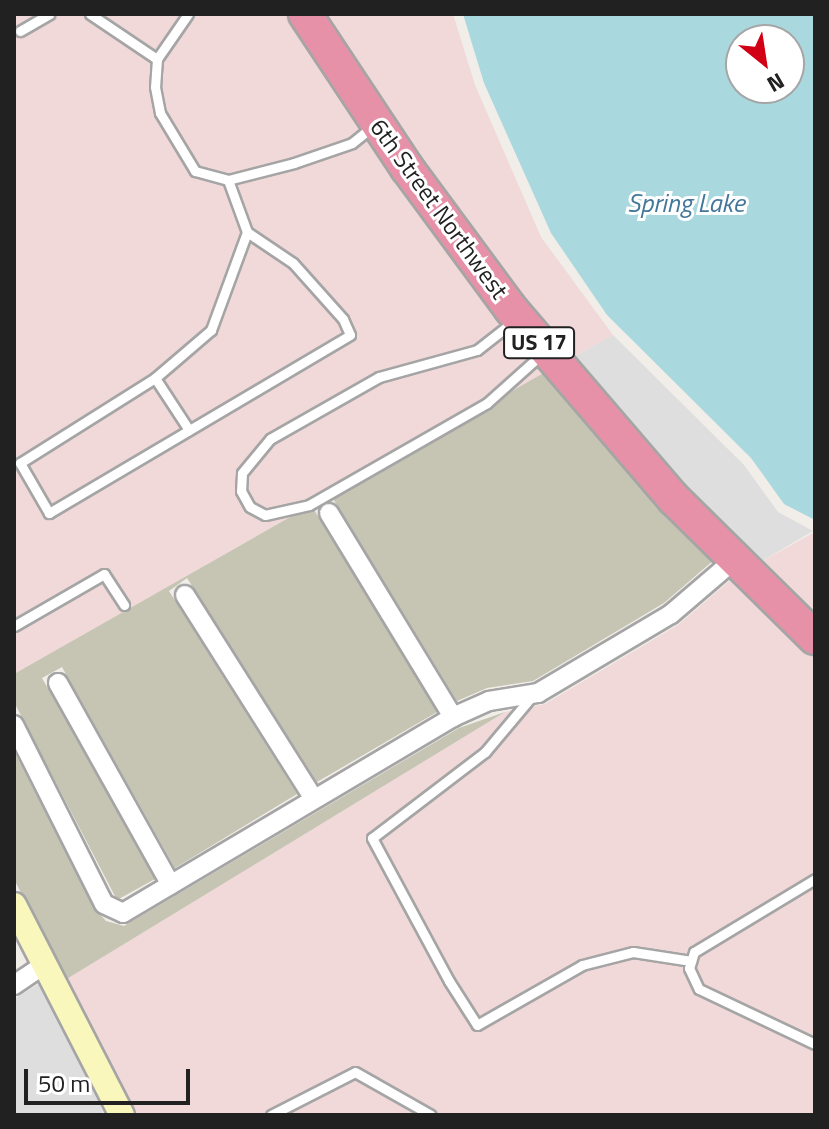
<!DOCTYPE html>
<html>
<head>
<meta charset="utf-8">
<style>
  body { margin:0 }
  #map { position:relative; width:829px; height:1129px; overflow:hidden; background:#f1ede8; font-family:"Titillium Web",sans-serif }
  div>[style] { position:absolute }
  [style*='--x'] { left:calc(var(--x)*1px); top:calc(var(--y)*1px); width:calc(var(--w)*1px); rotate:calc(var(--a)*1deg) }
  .residential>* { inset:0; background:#dfdede }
  .commercial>* { inset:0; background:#f1d8d9 }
  .construction>* { inset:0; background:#c6c4b3 }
  .water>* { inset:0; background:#a9d8de }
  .roads { filter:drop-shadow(2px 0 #a5a5a5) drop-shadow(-2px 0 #a5a5a5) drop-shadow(0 2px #a5a5a5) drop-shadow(0 -2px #a5a5a5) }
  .lane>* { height:9px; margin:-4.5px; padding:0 4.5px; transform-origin:4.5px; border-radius:4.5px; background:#fff }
  .street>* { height:18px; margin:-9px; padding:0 9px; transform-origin:9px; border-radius:9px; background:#fff }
  .secondary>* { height:24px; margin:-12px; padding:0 12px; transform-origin:12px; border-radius:12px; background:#faf7bd }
  .highway>* { height:32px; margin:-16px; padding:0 16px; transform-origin:16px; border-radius:16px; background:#e791a9 }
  span { translate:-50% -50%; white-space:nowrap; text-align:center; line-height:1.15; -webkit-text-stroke:6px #fff; paint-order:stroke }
  .shield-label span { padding:2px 6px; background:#fff; border:2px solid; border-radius:6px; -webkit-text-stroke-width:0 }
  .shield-label { font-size:22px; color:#212121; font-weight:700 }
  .street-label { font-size:24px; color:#212121 }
  .water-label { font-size:26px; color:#43779a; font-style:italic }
  .frame { position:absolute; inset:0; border:16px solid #212121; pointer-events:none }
  .north { position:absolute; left:725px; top:24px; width:80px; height:80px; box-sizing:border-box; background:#fff; border:2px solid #a6a6a6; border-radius:50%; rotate:150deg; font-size:22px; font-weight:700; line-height:32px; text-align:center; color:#212121 }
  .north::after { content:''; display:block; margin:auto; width:28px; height:36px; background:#d20015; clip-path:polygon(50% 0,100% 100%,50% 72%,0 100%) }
  .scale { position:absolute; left:24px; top:1069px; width:166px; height:36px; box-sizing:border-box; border:4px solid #212121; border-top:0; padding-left:10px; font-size:24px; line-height:28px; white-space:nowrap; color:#212121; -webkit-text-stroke:6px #fff; paint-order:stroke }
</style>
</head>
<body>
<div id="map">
  <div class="residential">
    <div style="clip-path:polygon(613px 335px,744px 465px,778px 512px,813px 531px,755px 565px,568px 360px)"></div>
    <div style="clip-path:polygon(40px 983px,91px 1080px,104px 1115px,14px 1115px,14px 999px)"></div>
  </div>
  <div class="commercial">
    <div style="clip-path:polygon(14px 14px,292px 14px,547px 371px,14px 674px)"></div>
    <div style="clip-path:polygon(319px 14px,453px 14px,475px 85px,541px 237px,613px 335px,568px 360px,519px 302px)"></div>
    <div style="clip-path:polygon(815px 532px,815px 623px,755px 565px)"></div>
    <div style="clip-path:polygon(734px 577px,815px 654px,815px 1115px,136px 1115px,65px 980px,505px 712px,545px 704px,678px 625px)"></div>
  </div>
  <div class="construction">
    <div style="clip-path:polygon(547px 371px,715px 559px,664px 603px,533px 681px,487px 688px,457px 701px,332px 497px,313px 508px,437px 712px,317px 782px,187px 578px,169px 591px,297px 794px,175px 868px,62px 667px,42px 678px,155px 879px,117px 900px,14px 702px,14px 674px)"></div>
    <div style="clip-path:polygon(505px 712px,65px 980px,14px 879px,14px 751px,94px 908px,106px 921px,124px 926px,459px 728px)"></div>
  </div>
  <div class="water">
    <div style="clip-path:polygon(evenodd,463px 14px,815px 14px,815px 520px,784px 504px,751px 458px,607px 315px,551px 233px,484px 83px,463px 14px,741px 40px,789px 40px,789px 88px,741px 88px,741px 40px)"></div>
  </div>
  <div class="roads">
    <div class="lane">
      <div style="--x:90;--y:14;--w:81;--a:33.9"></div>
      <div style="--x:188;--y:14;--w:55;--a:124.6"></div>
      <div style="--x:157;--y:59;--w:28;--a:94"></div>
      <div style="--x:155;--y:87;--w:26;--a:79"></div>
      <div style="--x:160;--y:113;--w:68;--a:58.9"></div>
      <div style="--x:195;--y:171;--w:34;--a:15"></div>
      <div style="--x:228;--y:180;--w:68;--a:-14.4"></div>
      <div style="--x:294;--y:163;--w:61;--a:-19"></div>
      <div style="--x:352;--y:143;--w:28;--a:-39"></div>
      <div style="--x:20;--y:31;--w:34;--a:-30"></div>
      <div style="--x:228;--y:180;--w:55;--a:69.9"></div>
      <div style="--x:247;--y:232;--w:55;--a:34"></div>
      <div style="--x:293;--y:263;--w:75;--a:48.2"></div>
      <div style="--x:343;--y:319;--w:17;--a:66"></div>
      <div style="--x:350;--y:335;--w:350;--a:149.4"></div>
      <div style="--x:49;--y:513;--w:58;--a:-120.1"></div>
      <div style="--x:20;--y:463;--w:160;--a:-32.2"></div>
      <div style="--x:155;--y:378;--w:74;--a:-40.6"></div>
      <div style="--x:211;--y:330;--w:104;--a:-69.8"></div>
      <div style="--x:514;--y:321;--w:47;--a:141.9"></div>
      <div style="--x:477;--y:350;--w:102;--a:164.6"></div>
      <div style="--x:379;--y:377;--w:125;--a:150.4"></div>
      <div style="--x:270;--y:439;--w:44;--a:129.5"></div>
      <div style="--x:242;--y:473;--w:18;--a:93"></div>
      <div style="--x:241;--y:491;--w:18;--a:61"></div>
      <div style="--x:250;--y:507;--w:17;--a:28"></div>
      <div style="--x:265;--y:515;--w:45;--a:-12.8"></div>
      <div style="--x:309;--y:505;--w:205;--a:-29.8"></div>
      <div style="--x:487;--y:403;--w:75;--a:-41.8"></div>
      <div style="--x:155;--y:378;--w:62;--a:56.8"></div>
      <div style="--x:14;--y:626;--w:104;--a:-30"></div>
      <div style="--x:104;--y:574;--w:37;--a:57"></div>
      <div style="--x:532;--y:696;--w:73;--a:130"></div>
      <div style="--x:485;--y:752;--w:142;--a:142.7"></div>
      <div style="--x:372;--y:838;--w:162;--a:61.7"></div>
      <div style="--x:449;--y:981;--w:52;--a:57.5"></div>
      <div style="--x:477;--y:1025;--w:121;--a:-29.7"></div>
      <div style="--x:582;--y:965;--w:53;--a:-14.3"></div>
      <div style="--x:633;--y:952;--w:59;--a:8.8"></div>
      <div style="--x:815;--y:879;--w:141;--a:148.9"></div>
      <div style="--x:694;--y:952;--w:17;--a:107"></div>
      <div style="--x:689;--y:968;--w:23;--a:65"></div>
      <div style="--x:699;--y:989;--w:128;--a:25.4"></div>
      <div style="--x:271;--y:1115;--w:94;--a:-27.1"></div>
      <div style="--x:355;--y:1072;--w:87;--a:29.5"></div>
    </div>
    <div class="street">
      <div style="--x:329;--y:513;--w:239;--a:58.7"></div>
      <div style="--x:185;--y:595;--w:241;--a:57.7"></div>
      <div style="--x:58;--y:683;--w:231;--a:60.8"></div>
      <div style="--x:14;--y:725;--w:200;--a:63.3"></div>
      <div style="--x:104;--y:904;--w:21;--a:25"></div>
      <div style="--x:123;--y:913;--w:384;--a:-30.7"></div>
      <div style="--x:453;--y:717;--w:39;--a:-24"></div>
      <div style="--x:489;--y:701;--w:50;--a:-9.3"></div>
      <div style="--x:538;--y:693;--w:155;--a:-30.7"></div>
      <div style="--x:671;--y:614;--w:82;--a:-40.5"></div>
      <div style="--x:14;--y:985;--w:36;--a:-34"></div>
    </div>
    <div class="secondary">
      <div style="--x:14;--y:905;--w:236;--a:62.8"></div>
    </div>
    <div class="highway">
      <div style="--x:305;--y:14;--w:185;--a:56.5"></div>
      <div style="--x:407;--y:168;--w:175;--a:53.6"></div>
      <div style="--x:511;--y:309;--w:250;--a:49.4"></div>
      <div style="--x:674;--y:499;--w:198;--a:44.6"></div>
    </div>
  </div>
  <div class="shield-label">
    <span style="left:539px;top:343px">US 17</span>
  </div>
  <div class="street-label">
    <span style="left:439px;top:209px;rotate:54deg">6th Street Northwest</span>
  </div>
  <div class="water-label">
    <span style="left:686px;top:203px">Spring Lake</span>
  </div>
  <div class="frame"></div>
  <div class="north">N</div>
  <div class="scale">50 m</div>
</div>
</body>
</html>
